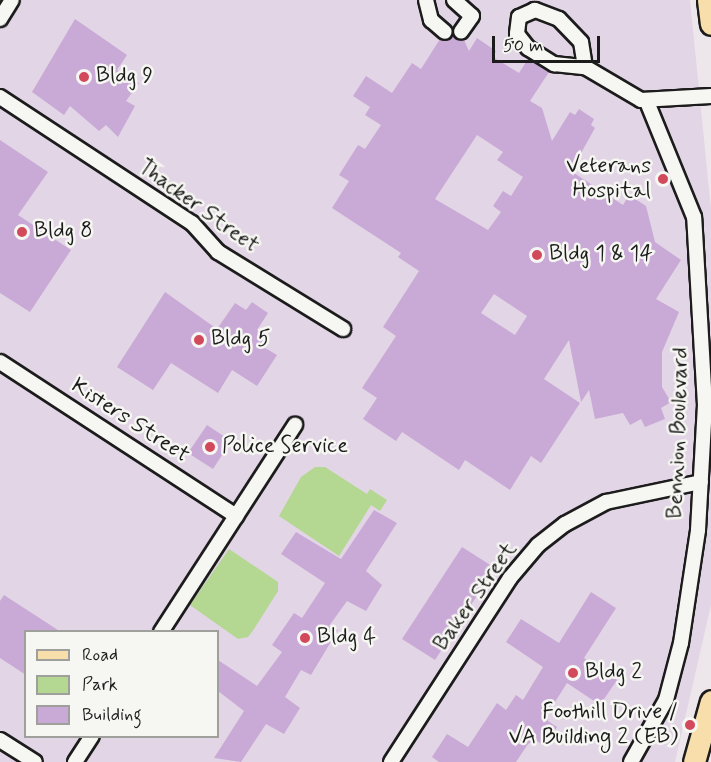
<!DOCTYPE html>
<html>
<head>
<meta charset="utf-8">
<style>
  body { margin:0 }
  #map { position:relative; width:711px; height:762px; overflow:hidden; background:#ede7ec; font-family:Mynerve,sans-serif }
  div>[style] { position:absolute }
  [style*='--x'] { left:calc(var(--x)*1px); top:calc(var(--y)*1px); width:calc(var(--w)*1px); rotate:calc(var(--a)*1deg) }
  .built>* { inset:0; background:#e2d5e5 }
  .green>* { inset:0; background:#b4d791 }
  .building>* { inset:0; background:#c9aad6 }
  .roads { filter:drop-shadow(2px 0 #1c1c1c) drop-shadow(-2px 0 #1c1c1c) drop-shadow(0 2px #1c1c1c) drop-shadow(0 -2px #1c1c1c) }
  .street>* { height:14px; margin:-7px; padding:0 7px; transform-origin:7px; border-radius:7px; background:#f6f6f2 }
  .primary>* { height:21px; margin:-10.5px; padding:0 10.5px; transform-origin:10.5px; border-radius:10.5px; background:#f8deab }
  .dots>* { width:16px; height:16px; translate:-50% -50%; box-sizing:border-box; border:3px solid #f6f6f2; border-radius:50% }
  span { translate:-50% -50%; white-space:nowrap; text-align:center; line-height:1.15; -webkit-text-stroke:5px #f6f6f2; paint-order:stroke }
  .poi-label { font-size:22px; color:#1c1c1c }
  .left { translate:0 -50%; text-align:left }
  .right { translate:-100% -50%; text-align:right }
  .street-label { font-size:22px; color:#1c1c1c }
  .legend { position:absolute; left:24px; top:630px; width:195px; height:108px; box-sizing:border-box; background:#f6f6f2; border:2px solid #9f9f9c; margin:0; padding:8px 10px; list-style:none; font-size:18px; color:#1c1c1c }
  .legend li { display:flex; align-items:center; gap:12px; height:30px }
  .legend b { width:30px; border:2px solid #9f9f9c }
  .scale { position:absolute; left:492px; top:36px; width:108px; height:27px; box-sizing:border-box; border:3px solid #1c1c1c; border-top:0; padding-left:8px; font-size:18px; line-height:21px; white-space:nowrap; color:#1c1c1c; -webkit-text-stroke:4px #f6f6f2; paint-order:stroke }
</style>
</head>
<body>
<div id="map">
  <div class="built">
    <div style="clip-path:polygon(evenodd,0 0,690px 0,711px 209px,711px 605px,675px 762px,0 762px,0 0,26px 632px,218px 632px,218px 736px,26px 736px,26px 632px)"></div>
  </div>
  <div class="green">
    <div style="clip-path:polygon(315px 467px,325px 467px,367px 494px,370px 489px,387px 500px,380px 511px,371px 505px,339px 556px,279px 516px,301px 477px)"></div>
    <div style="clip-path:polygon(229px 549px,278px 582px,278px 591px,254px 629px,248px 637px,238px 639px,190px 605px)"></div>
  </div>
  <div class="building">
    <div style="clip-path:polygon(75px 19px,127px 55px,117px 70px,139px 83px,126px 101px,135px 106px,118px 137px,106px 125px,99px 131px,70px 106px,64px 115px,32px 92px)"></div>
    <div style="clip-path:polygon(evenodd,453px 36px,464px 40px,469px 51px,477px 38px,496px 51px,493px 57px,519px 73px,528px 59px,549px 72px,530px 101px,542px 108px,552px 141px,570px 112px,575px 115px,579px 109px,594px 119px,591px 125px,595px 128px,571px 171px,623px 205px,629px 195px,646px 206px,655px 242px,681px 260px,656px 299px,679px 312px,662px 352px,662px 387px,671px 402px,661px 408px,665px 419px,645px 427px,641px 419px,630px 425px,623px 413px,595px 419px,589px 390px,581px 402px,569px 340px,544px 379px,580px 403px,541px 463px,531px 456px,510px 490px,465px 460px,459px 470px,402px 432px,396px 441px,363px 419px,377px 398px,362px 388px,396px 336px,383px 327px,419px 271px,398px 257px,401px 253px,332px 208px,349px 181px,339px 175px,358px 145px,365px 149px,381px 125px,365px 115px,370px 107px,353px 96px,366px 76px,392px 93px,412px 63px,421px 69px,440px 39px,453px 36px,477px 135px,503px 152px,497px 160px,523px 177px,511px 196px,503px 191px,493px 206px,501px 212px,488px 230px,435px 199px,477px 135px,453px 36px,494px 294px,527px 316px,515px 335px,481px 313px,494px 294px)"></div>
    <div style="clip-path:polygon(0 140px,48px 172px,18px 215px,71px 250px,30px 312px,0 293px)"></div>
    <div style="clip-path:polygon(165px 292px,217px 329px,235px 303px,246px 310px,252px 302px,268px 313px,257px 330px,266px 336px,260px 345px,277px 355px,257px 386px,232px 370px,218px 393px,171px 363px,153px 390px,117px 367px)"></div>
    <div style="clip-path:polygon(207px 425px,231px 441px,213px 469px,188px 453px)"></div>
    <div style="clip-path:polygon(374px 510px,397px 523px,366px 571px,382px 585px,366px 611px,347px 601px,329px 626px,338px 630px,311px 675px,301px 670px,285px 697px,300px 708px,284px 734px,266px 724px,241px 762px,214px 758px,244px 711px,218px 691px,218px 660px,257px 686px,282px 652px,272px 645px,294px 613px,302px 618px,325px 583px,281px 554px,296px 532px,341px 559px)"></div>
    <div style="clip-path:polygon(462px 547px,495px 568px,435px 660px,402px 639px)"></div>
    <div style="clip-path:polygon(591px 592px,616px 608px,584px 658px,617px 680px,600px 705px,567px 683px,548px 713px,548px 721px,557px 727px,545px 746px,535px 740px,528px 744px,516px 762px,439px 762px,432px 757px,447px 734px,468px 747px,497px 703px,506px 710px,516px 695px,523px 700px,543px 667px,506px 642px,521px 619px,559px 643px)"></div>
    <div style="clip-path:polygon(4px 595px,61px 632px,26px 632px,26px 675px,0 658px,0 601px)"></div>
  </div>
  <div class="roads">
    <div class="street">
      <div style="--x:426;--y:0;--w:21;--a:76"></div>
      <div style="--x:431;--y:20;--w:18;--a:41"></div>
      <div style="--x:454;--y:0;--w:24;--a:42"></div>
      <div style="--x:472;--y:16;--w:19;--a:125"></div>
      <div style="--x:0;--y:19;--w:22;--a:-58"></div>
      <div style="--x:585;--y:67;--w:25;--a:-99"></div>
      <div style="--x:581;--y:42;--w:32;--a:-134"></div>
      <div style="--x:559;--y:19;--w:26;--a:-159"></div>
      <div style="--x:535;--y:10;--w:17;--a:156"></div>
      <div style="--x:519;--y:17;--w:17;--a:97"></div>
      <div style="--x:517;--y:34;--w:18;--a:52"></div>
      <div style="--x:528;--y:48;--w:31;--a:32"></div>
      <div style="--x:554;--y:64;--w:31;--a:6"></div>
      <div style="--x:585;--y:67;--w:65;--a:30.5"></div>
      <div style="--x:641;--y:100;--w:70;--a:-3.3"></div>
      <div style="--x:0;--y:97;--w:230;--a:33.3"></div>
      <div style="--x:192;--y:223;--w:39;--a:48"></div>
      <div style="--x:218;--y:252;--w:147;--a:31.6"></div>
      <div style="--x:0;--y:362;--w:282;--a:33.1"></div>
      <div style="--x:161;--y:632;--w:247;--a:-57.1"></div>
      <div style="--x:0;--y:740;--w:41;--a:32.2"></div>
      <div style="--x:75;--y:762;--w:31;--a:-57"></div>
      <div style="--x:391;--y:762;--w:219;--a:-57.1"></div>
      <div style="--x:510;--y:578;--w:43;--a:-49.7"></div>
      <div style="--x:538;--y:545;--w:34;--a:-38"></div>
      <div style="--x:565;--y:524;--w:47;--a:-28.2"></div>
      <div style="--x:606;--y:502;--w:97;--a:-11.9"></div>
      <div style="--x:631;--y:762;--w:71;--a:-60.6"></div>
      <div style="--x:666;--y:700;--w:59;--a:-75.3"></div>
      <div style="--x:681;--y:643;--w:114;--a:-81.4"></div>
      <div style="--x:698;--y:530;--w:125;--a:-86.8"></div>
      <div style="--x:705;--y:405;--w:188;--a:-93.3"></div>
      <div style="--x:694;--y:217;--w:124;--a:-112.2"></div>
    </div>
    <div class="primary">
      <div style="--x:708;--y:0;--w:24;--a:83"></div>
      <div style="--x:694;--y:762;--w:63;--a:-74.4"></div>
    </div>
  </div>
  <div class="dots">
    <div style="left:84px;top:77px;background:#d1495b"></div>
    <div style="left:663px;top:179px;background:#d1495b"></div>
    <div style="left:22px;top:232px;background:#d1495b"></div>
    <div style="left:537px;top:255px;background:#d1495b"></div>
    <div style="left:199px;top:340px;background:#d1495b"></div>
    <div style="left:210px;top:447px;background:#d1495b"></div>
    <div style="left:305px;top:638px;background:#d1495b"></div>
    <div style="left:573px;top:673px;background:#d1495b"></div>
    <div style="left:690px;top:725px;background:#d1495b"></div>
  </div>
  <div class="poi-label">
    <span class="left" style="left:96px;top:77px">Bldg 9</span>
    <span class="right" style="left:651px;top:179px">Veterans<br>Hospital</span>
    <span class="left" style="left:34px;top:232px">Bldg 8</span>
    <span class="left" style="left:549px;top:255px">Bldg 1 &amp; 14</span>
    <span class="left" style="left:211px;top:340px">Bldg 5</span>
    <span class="left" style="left:222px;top:447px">Police Service</span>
    <span class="left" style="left:317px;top:638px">Bldg 4</span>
    <span class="left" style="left:585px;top:673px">Bldg 2</span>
    <span class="right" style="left:678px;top:725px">Foothill Drive /<br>VA Building 2 (EB)</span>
  </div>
  <div class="street-label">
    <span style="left:198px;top:207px;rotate:36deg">Thacker Street</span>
    <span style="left:130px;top:421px;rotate:33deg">Kisters Street</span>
    <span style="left:679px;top:433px;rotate:-88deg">Bennion Boulevard</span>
    <span style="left:476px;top:597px;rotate:-55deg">Baker Street</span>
  </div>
  <ul class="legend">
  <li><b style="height:8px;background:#f8deab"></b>Road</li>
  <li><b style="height:16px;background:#b4d791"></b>Park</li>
  <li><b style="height:16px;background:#c9aad6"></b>Building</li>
  </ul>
  <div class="scale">50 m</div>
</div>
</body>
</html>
